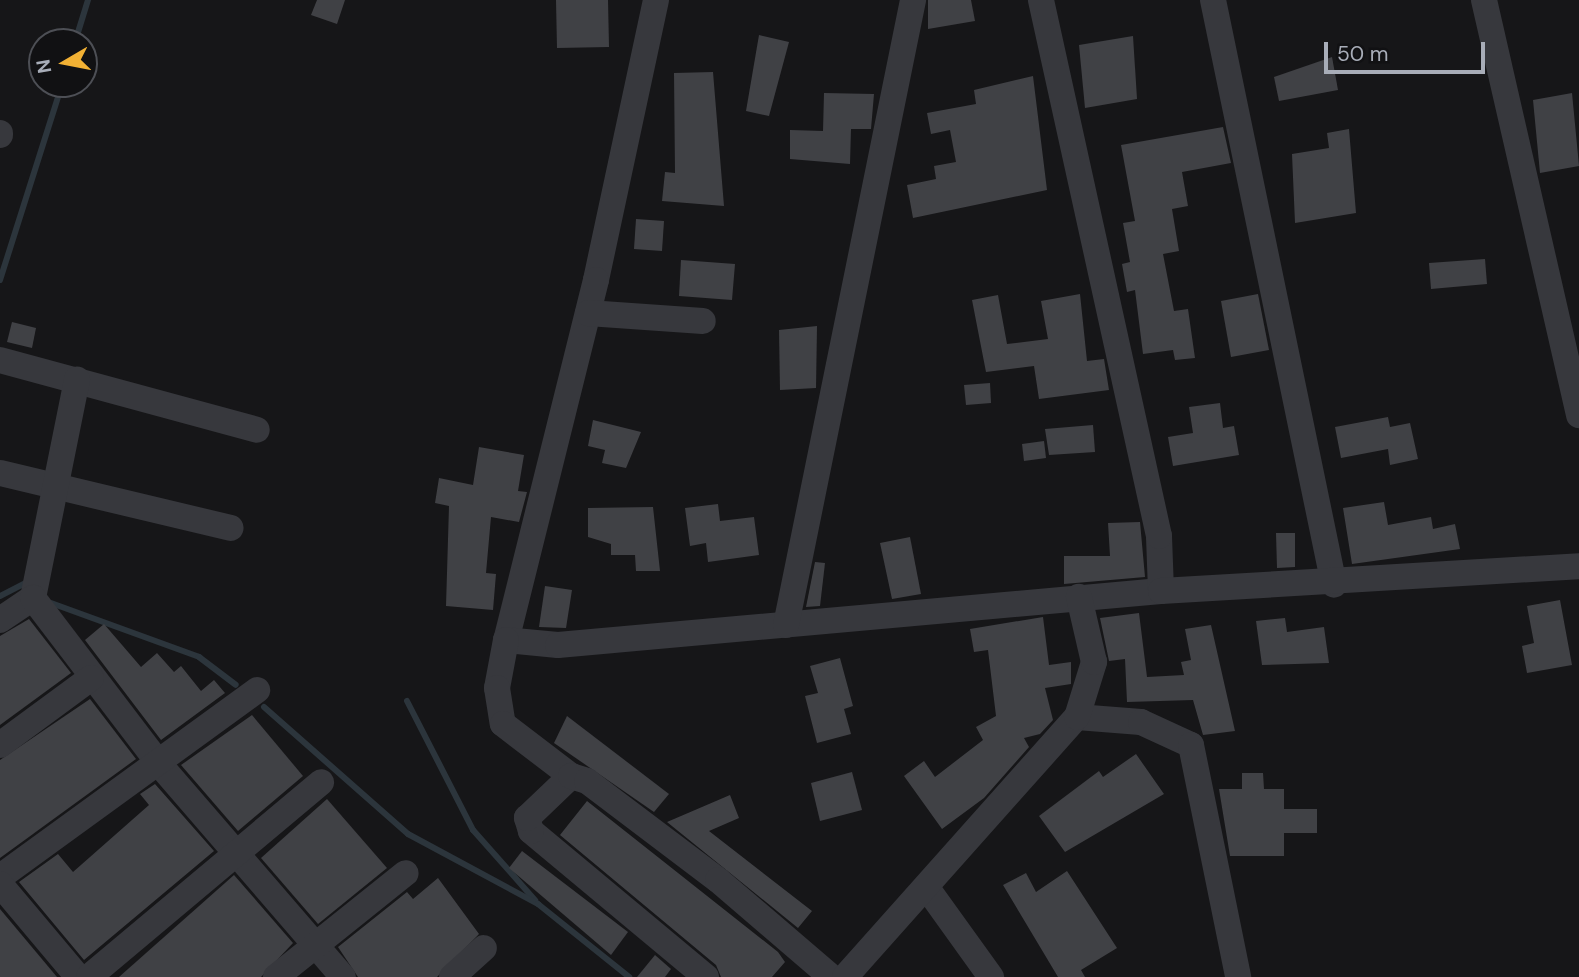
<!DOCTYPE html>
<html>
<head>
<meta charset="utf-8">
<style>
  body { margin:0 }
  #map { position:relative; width:1579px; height:977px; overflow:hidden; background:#161618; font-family:"DM Sans",sans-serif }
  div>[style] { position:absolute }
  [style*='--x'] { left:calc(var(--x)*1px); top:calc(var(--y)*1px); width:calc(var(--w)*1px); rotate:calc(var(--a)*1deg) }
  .stream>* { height:6px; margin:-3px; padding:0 3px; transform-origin:3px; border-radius:3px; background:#2c353c }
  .building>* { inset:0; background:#404145 }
  .minor>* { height:26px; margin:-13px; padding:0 13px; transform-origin:13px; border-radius:13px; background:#37383d }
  span { translate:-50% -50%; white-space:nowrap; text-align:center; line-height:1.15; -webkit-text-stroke:7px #111113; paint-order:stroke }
  .north { position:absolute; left:28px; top:28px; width:70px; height:70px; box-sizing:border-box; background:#111113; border:2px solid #4d4f55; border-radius:50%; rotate:260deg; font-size:19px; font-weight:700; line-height:28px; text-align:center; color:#a8adb8 }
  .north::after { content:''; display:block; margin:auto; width:24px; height:32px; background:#f2b134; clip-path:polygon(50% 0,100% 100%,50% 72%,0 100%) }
  .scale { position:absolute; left:1324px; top:42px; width:161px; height:32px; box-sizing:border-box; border:4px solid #a8adb8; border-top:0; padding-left:9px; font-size:21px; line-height:24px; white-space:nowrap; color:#a8adb8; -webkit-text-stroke:5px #111113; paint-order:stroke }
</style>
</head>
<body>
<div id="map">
  <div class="stream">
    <div style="--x:75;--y:42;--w:44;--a:-72.8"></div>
    <div style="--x:0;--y:280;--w:206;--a:-72.4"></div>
    <div style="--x:0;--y:596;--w:31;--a:-27"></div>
    <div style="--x:51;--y:603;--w:158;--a:20"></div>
    <div style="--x:199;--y:657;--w:46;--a:37.1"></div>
    <div style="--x:407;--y:701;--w:145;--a:62.9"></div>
    <div style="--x:473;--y:830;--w:94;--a:48.5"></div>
    <div style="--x:264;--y:707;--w:192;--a:41.4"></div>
    <div style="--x:408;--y:834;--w:148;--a:28.3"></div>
    <div style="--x:538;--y:904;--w:117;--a:38.7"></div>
  </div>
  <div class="building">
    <div style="clip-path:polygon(317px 0,345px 0,337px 24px,311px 15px)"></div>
    <div style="clip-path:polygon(556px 0,608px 0,609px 47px,557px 48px)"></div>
    <div style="clip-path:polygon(928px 0,971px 0,975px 21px,928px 29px)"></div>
    <div style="clip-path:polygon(759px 35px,789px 42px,769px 116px,746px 111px)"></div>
    <div style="clip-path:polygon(1133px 36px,1137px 99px,1085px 108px,1079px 45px)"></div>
    <div style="clip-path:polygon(1332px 57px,1338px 90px,1279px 101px,1274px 77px)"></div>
    <div style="clip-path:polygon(713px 72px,724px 206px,662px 201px,665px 172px,675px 173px,674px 73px)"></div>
    <div style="clip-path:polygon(1033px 76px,1047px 190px,913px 218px,907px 185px,936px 179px,934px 166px,956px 162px,950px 130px,931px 134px,927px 113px,976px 104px,974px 90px)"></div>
    <div style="clip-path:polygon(824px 93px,874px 94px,871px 129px,851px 129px,850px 164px,790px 159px,790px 130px,823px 131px)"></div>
    <div style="clip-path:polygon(1572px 93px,1579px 166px,1540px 173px,1533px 100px)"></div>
    <div style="clip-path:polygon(1223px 127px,1231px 163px,1182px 172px,1188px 206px,1172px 209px,1179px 251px,1163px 254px,1174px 311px,1188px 309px,1195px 358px,1175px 360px,1173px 350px,1143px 354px,1135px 290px,1127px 292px,1122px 264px,1130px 262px,1123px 223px,1135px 221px,1121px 145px)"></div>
    <div style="clip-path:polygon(1349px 129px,1356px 213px,1295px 223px,1292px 154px,1329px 148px,1327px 133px)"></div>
    <div style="clip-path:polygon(636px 219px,664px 221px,662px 251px,634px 249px)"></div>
    <div style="clip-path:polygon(1485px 259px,1487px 284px,1431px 289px,1429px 263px)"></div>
    <div style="clip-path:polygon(681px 260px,735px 264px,732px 300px,679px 296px)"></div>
    <div style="clip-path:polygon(1080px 294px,1087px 361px,1104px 359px,1109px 390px,1039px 399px,1034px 366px,986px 372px,972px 300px,998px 295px,1007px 344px,1048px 339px,1041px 301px)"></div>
    <div style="clip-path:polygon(1258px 294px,1269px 350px,1231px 357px,1221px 301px)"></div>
    <div style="clip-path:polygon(12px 322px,36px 328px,32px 348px,7px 342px)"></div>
    <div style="clip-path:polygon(817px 326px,816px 388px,780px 390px,779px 330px)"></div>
    <div style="clip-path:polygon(990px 383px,991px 403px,966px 405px,964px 385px)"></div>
    <div style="clip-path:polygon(1220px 403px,1223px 428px,1234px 426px,1239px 455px,1173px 466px,1168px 437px,1193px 433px,1189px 407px)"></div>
    <div style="clip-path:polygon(1388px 417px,1390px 427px,1410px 423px,1418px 459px,1390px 465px,1388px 449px,1341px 458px,1335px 427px)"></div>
    <div style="clip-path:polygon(593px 420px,641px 432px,626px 468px,602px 463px,605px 450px,588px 446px)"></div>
    <div style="clip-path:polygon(1093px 425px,1095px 452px,1049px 455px,1045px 429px)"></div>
    <div style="clip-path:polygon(1044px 441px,1046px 458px,1024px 461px,1022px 444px)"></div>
    <div style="clip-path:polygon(479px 447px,524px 455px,518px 491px,527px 492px,519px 522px,491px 517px,486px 573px,496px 574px,493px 610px,446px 606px,449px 506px,435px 503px,439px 478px,473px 485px)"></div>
    <div style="clip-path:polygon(1384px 502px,1388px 525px,1431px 517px,1433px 529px,1455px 524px,1460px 549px,1352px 564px,1343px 508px)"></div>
    <div style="clip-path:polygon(718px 504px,720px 521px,754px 517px,759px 555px,708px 562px,706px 543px,690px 546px,685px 508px)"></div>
    <div style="clip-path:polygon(653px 507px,660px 571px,636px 571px,635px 555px,611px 555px,611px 544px,588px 537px,588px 508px)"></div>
    <div style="clip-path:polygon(1140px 522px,1145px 577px,1064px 584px,1064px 556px,1110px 556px,1108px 523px)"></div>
    <div style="clip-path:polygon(1276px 533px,1295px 533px,1295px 567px,1277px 568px)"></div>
    <div style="clip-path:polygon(910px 537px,921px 594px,892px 599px,880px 543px)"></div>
    <div style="clip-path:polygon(815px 562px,825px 563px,820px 606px,806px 607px)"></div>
    <div style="clip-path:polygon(545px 586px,572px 590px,566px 628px,539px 627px)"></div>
    <div style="clip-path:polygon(1560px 600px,1572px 665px,1527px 673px,1522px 646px,1534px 643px,1527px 606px)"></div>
    <div style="clip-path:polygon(1139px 613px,1147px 677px,1184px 675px,1181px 662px,1191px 660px,1185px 629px,1211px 625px,1235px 731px,1203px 735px,1193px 700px,1127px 702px,1125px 659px,1109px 661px,1100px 618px)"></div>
    <div style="clip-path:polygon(1043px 617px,1049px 665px,1071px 662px,1071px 684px,1045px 688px,1053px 720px,1040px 734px,1024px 738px,1029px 747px,984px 798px,942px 829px,904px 776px,924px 761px,935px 777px,983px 740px,976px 727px,996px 716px,988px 650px,974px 652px,970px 629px)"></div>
    <div style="clip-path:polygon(1285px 618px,1287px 632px,1324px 627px,1329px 663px,1262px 665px,1256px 621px)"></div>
    <div style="clip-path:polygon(29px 619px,71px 673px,0 725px,0 636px)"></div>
    <div style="clip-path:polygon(104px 624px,141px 667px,157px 653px,174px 672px,181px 666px,201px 691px,214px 680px,225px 693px,161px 740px,85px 640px)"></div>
    <div style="clip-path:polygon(840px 658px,853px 706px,844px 709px,851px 734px,817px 743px,805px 696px,818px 693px,810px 666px)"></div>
    <div style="clip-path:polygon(90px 699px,136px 759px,0 858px,0 760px)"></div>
    <div style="clip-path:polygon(252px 715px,303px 776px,238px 831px,181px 765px)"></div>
    <div style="clip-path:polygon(567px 716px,669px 794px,654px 812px,554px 743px)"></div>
    <div style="clip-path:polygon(1136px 754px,1164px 794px,1065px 852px,1039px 816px,1099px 771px,1103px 777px)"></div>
    <div style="clip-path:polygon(852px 772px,862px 810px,820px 821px,811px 783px)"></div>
    <div style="clip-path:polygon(1242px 773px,1263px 773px,1264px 789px,1284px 789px,1284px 809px,1317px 809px,1317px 833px,1284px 833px,1284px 856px,1230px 856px,1219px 789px,1242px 789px)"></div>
    <div style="clip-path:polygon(155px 784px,214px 851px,84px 960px,19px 882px,58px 854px,73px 872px,149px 805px,140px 794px)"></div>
    <div style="clip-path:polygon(730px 795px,739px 818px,709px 831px,812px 911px,798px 928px,667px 822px)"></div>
    <div style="clip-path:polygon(327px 799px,387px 868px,318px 924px,261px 858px)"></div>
    <div style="clip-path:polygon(587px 801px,778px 952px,785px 962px,772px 977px,721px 977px,716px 965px,560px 835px)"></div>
    <div style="clip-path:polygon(522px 851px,628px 932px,611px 955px,509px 868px)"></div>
    <div style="clip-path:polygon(1067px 871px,1117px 948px,1081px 970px,1085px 977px,1058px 977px,1003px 885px,1026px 873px,1036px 892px)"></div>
    <div style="clip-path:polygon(234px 875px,293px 943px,261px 977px,119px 977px)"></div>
    <div style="clip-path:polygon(438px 878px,479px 934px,437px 977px,358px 977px,338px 947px,407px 892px,413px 899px)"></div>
    <div style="clip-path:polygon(0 909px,57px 977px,0 977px)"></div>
    <div style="clip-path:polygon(655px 955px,671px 969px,665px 977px,637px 977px)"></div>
  </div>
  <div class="minor">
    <div style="--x:656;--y:0;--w:286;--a:102.1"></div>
    <div style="--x:596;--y:280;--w:371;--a:104"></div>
    <div style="--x:506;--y:640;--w:52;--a:5.5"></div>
    <div style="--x:558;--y:645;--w:605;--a:-5.12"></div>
    <div style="--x:1161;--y:591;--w:55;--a:-92.1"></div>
    <div style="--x:1159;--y:536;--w:549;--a:-102.42"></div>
    <div style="--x:1213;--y:0;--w:597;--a:78.31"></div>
    <div style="--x:1484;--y:0;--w:426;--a:77.1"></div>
    <div style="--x:0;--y:133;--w:2;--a:90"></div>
    <div style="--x:588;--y:313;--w:115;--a:4"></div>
    <div style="--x:0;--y:360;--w:266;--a:15.2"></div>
    <div style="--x:0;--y:473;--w:237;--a:13.4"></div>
    <div style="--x:1161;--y:591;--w:419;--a:-3.4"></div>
    <div style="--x:33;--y:598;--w:223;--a:-78.6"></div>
    <div style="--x:0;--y:620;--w:40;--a:-34"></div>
    <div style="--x:33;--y:598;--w:210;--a:52.7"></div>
    <div style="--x:160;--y:765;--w:280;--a:49.2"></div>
    <div style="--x:786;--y:625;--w:638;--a:-78.51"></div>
    <div style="--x:506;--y:640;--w:49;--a:100.6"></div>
    <div style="--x:497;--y:688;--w:36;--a:81"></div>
    <div style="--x:503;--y:724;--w:86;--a:37.4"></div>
    <div style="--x:1077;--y:717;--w:64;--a:4.5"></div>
    <div style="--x:1141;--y:722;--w:55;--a:24.7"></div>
    <div style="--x:1191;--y:745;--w:237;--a:78.5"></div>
    <div style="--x:0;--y:745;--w:113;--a:-36.4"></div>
    <div style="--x:0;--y:877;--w:318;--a:-36"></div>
    <div style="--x:0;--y:884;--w:121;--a:50"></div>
    <div style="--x:927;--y:888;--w:110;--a:54.3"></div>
    <div style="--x:89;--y:977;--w:303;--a:-40"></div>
    <div style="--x:276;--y:977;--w:166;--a:-38.7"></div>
    <div style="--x:452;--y:977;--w:43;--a:-42.2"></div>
    <div style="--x:706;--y:977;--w:228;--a:-140.2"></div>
    <div style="--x:531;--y:831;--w:14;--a:-107"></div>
    <div style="--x:527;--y:818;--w:61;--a:-43.7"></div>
    <div style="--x:571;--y:776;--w:17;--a:17"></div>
    <div style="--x:587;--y:781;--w:164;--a:37.1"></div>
    <div style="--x:718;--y:880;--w:149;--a:40.6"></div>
    <div style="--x:845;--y:977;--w:348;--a:-48.3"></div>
    <div style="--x:1077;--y:717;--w:58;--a:-72.8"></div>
    <div style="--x:1094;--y:662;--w:67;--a:-103"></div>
  </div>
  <div class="north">N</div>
  <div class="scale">50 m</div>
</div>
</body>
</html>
